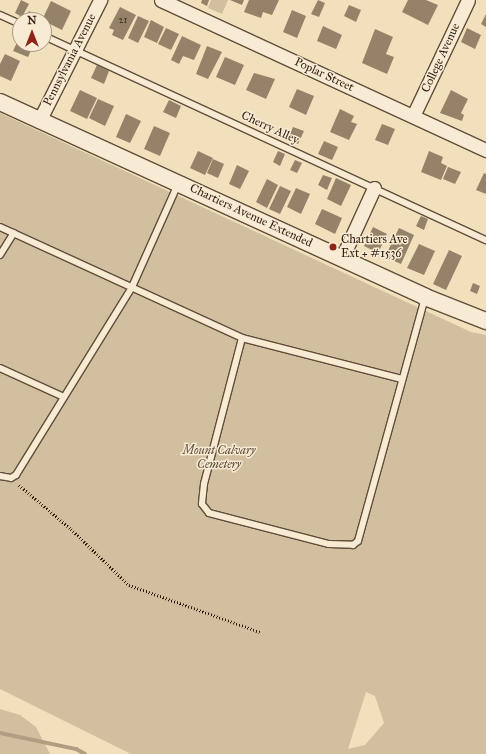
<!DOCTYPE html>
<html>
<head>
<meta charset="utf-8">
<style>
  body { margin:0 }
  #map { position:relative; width:486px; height:754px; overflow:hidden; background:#f2e0bd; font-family:"IM FELL Great Primer",serif }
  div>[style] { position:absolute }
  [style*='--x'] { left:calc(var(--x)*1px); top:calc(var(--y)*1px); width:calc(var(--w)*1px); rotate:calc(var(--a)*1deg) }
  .green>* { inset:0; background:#d1bf9f }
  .stream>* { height:4px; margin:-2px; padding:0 2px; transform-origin:2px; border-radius:2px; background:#b09d82 }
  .building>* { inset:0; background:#958269 }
  .path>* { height:2.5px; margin-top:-1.25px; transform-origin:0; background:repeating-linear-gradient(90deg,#311c0e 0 1px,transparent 0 3px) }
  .roads { filter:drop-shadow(1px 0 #614d3a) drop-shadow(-1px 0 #614d3a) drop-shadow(0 1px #614d3a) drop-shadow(0 -1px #614d3a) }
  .service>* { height:6px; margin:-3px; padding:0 3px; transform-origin:3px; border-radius:3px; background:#f7ebd4 }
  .minor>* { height:13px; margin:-6.5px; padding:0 6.5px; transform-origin:6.5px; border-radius:6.5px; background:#f7ebd4 }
  .tertiary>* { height:16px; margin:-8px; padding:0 8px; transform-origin:8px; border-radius:8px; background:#f7ebd4 }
  .dots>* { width:11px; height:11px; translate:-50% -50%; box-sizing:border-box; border:2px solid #f7ebd4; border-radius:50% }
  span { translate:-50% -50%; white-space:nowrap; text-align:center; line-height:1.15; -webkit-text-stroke:3px #f7ebd4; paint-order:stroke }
  .number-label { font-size:10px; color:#4a3625 }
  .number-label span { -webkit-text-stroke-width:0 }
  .street-label { font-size:12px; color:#311c0e }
  .poi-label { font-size:12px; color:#311c0e }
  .left { translate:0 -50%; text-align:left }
  .park-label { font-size:12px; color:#614d3a; font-style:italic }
  .north { position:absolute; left:12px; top:12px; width:40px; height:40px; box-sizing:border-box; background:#f7ebd4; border:1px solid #a89885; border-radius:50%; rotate:0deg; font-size:11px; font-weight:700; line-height:16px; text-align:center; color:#311c0e }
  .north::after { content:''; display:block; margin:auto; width:14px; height:18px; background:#8f2418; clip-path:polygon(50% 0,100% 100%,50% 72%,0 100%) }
</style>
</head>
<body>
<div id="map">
  <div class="green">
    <div style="clip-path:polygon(211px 0,228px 0,222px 14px,208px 8px)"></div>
    <div style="clip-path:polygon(evenodd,0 113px,471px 332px,486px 335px,486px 754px,131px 754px,0 689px,0 113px,366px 692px,375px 696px,384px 723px,365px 745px,348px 749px,366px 692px)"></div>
    <div style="clip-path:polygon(0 709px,20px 715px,36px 727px,50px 754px,0 754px)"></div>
  </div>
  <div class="stream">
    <div style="--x:0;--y:733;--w:78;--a:11.9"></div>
    <div style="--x:76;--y:749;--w:10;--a:29"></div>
  </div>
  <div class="building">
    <div style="clip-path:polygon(21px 0,29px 4px,22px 17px,15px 13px)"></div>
    <div style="clip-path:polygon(202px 0,209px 0,207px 6px,201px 3px)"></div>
    <div style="clip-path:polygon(230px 0,244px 0,242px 5px)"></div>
    <div style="clip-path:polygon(249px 0,279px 0,272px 15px,263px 12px,261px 18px,244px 12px)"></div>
    <div style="clip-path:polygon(318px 0,325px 3px,319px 17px,311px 14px)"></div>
    <div style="clip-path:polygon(408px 0,426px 0,438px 5px,428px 25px,402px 12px)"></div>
    <div style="clip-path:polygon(51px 1px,71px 11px,62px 30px,42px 20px)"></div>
    <div style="clip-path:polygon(349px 5px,361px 10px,356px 22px,344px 16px)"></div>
    <div style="clip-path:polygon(120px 7px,136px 15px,123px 40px,112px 35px,114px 30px,109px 28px)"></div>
    <div style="clip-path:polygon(292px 10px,306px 16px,297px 38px,283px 32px)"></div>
    <div style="clip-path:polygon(29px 11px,34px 14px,31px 19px,26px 17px)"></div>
    <div style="clip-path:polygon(486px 14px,486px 27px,481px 24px)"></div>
    <div style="clip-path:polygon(138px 16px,149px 21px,138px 43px,128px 38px)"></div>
    <div style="clip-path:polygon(151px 20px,164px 27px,157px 43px,144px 37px)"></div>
    <div style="clip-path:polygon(323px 26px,342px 35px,336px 49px,317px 41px)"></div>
    <div style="clip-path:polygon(166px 28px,179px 34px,171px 50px,158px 44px)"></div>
    <div style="clip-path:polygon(467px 28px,481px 35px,475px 49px,461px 42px)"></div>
    <div style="clip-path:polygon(375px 29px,393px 37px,386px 54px,394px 57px,387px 74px,362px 63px)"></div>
    <div style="clip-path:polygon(20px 36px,20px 44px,34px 44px,28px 57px,13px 51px)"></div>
    <div style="clip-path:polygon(182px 36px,201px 45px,194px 60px,183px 56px,179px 64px,171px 60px)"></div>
    <div style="clip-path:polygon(207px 46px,222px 52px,208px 79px,196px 74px)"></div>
    <div style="clip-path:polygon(5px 54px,20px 61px,11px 81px,0 76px,0 64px)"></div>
    <div style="clip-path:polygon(225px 57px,244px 65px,235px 85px,216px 77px)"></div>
    <div style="clip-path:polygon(97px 65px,109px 71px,104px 84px,91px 78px)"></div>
    <div style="clip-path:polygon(254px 73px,275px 79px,266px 99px,246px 90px)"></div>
    <div style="clip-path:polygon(297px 89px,314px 96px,306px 115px,289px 107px)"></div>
    <div style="clip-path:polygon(80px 90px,97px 98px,87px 119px,70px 111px)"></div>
    <div style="clip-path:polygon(451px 90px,468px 99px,461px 113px,464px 115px,462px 121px,440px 113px)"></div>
    <div style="clip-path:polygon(98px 99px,114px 106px,105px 126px,89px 118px)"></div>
    <div style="clip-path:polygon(169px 100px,181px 106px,176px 118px,163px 112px)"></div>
    <div style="clip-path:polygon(340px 109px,354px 116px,351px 122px,357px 124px,349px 140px,330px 132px)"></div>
    <div style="clip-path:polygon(126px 114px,141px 121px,130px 143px,116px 137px)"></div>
    <div style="clip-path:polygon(382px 124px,395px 129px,388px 145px,375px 140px)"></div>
    <div style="clip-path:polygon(154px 126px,170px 133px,160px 156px,144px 149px)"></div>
    <div style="clip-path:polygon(293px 127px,304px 131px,298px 144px,288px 139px)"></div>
    <div style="clip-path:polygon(324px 141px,338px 147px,332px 160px,318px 154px)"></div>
    <div style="clip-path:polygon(198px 151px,213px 158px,205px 175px,190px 168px)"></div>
    <div style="clip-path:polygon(278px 151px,285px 154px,280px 166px,273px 162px)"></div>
    <div style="clip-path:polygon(429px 151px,443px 157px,441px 163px,447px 166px,441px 180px,421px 172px)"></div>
    <div style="clip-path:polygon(213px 159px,224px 164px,218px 178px,207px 173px)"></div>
    <div style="clip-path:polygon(295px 160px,302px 163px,297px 173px,290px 170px)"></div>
    <div style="clip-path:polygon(237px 165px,249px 171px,240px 189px,229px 184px)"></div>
    <div style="clip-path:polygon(448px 167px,461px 172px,455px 184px,443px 179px)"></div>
    <div style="clip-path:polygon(484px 173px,486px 174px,486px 194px,476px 190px)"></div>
    <div style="clip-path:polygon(323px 175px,332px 178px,327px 190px,318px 185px)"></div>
    <div style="clip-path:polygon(336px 178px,351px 185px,341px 206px,327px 199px)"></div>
    <div style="clip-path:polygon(267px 179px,278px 185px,267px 208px,256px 202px)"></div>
    <div style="clip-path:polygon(280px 186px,291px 191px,280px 214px,269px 209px)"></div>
    <div style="clip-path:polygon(296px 188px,310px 194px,301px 214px,287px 207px)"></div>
    <div style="clip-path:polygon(322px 209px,342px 218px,335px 234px,315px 224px)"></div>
    <div style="clip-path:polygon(421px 216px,428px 219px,424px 230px,416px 226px)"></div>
    <div style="clip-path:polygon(373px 227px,387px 234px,378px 253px,364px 246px)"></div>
    <div style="clip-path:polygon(399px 228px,414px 235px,401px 264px,385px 257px)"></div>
    <div style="clip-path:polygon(419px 244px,435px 251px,424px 275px,407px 268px)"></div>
    <div style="clip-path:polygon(449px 250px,462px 256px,446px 290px,433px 284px)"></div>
    <div style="clip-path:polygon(473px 283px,480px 286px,477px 294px,470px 291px)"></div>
  </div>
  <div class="path">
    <div style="--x:19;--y:485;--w:68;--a:40.2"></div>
    <div style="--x:71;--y:529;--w:81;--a:44"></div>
    <div style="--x:129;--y:585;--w:139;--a:19.7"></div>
  </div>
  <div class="roads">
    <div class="service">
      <div style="--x:0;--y:15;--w:22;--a:24"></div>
      <div style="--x:44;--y:36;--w:487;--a:24.8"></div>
      <div style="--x:0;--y:227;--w:266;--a:24.6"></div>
      <div style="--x:242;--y:338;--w:165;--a:14.4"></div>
      <div style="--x:0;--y:255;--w:26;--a:-58"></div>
      <div style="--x:242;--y:338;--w:151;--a:104.6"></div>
      <div style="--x:204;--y:484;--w:20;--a:96"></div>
      <div style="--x:202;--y:504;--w:11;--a:52"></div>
      <div style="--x:209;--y:513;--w:124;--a:14.5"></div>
      <div style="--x:329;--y:544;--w:24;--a:2"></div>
      <div style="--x:353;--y:545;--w:6;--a:-39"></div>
      <div style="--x:358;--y:541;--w:252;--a:-74.6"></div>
      <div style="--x:0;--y:368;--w:70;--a:24.4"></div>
      <div style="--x:0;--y:476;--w:11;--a:10"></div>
      <div style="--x:11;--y:478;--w:6;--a:-31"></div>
      <div style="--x:16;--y:475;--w:221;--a:-58.3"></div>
      <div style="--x:132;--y:287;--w:113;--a:-65.9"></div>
    </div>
    <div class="minor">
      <div style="--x:161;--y:0;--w:358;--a:24.8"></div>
      <div style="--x:413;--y:116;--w:128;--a:-64.6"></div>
      <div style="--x:39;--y:121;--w:136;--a:-63.2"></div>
      <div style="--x:342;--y:258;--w:77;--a:-65.4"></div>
    </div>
    <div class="tertiary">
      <div style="--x:0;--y:102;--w:468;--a:24.6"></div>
      <div style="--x:425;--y:297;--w:66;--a:21.5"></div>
    </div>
  </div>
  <div class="dots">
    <div style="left:333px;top:247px;background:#8f2418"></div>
  </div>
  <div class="number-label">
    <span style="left:123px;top:21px">21</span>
  </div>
  <div class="street-label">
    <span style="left:441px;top:58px;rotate:-65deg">College Avenue</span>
    <span style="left:70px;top:60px;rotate:-63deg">Pennsylvania Avenue</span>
    <span style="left:324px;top:75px;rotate:25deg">Poplar Street</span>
    <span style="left:270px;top:128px;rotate:25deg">Cherry Alley</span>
    <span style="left:251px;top:216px;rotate:25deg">Chartiers Avenue Extended</span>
  </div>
  <div class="poi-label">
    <span class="left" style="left:341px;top:247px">Chartiers Ave<br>Ext + #1536</span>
  </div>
  <div class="park-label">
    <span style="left:219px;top:458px">Mount Calvary<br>Cemetery</span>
  </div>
  <div class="north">N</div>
</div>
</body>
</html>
